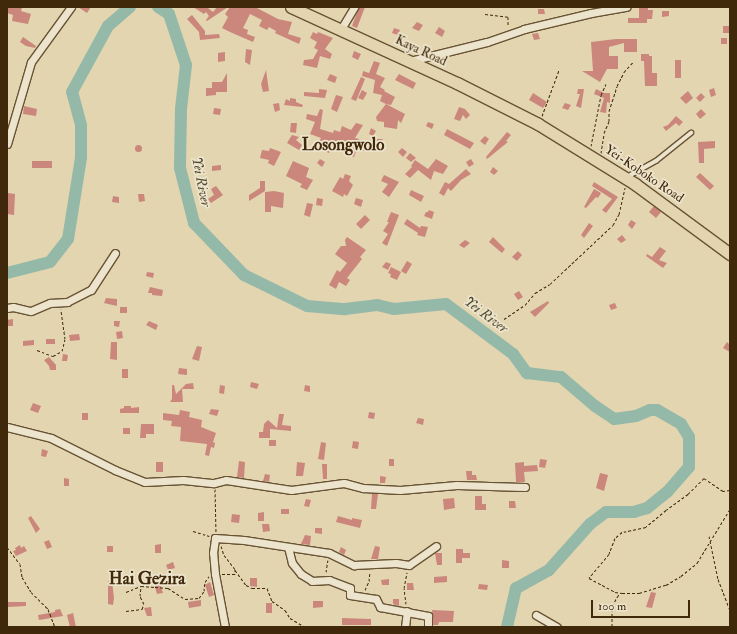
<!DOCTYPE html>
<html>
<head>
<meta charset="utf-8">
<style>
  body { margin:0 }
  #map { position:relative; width:737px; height:634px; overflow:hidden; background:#e2d5b0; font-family:"IM FELL Double Pica",serif }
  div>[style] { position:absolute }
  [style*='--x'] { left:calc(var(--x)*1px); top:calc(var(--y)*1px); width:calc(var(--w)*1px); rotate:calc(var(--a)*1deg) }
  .river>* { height:12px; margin:-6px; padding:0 6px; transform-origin:6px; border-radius:6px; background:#95b9a8 }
  .building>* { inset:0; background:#cb877c }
  .round { border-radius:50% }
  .path>* { height:1px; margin-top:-0.5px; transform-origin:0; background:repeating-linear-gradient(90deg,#40280b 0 3px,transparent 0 5px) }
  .roads { filter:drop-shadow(1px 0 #685334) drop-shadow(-1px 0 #685334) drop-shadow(0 1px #685334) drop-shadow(0 -1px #685334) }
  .service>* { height:3.5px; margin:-1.75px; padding:0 1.75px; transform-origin:1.75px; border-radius:1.75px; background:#ece4cc }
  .minor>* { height:7px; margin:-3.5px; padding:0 3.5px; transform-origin:3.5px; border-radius:3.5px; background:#ece4cc }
  .primary>* { height:11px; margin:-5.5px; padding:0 5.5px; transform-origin:5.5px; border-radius:5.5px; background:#e2d5b0 }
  span { translate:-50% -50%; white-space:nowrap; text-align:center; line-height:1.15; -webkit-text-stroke:3.5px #ece4cc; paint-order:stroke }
  .street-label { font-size:13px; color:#40280b }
  .water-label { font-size:14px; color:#554c32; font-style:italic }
  .district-label { font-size:17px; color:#40280b; font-weight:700 }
  .frame { position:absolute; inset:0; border:8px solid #40280b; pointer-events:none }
  .scale { position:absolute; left:591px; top:600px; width:99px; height:18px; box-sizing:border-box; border:2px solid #40280b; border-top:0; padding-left:5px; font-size:12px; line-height:14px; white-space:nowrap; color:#40280b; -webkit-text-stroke:3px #ece4cc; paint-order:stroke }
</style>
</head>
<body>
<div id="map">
  <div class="river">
    <div style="--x:158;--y:7;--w:13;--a:32"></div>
    <div style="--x:169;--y:14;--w:54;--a:71.6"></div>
    <div style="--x:186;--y:65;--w:44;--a:96.5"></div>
    <div style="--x:181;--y:109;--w:59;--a:91"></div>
    <div style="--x:180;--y:168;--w:57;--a:75.7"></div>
    <div style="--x:194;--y:223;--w:72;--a:46.1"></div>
    <div style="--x:244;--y:275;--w:70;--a:26.2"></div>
    <div style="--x:307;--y:306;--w:38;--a:5"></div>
    <div style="--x:345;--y:309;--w:32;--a:-7"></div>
    <div style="--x:377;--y:305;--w:17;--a:13"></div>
    <div style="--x:394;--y:309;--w:52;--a:-5.5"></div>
    <div style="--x:446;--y:304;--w:84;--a:36.7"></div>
    <div style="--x:513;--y:354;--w:24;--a:54"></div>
    <div style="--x:527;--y:373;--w:34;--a:7"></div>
    <div style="--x:561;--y:377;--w:45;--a:40.5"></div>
    <div style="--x:595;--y:406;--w:23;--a:34"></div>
    <div style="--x:614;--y:419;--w:22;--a:-8"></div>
    <div style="--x:636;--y:416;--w:15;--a:-23"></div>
    <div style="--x:650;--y:410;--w:7;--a:0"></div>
    <div style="--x:657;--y:410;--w:28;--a:30"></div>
    <div style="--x:681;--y:424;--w:15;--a:58"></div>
    <div style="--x:689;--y:437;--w:30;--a:90"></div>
    <div style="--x:689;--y:467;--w:33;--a:131"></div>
    <div style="--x:667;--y:492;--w:26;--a:141"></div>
    <div style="--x:647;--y:508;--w:14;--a:163"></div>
    <div style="--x:634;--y:512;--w:28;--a:180"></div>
    <div style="--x:606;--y:512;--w:20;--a:143"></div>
    <div style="--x:590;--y:524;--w:62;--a:131.7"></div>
    <div style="--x:549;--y:570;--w:38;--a:151"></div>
    <div style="--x:516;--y:588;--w:40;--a:103"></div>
    <div style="--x:7;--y:273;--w:44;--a:-14.3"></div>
    <div style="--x:50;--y:262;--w:29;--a:-52"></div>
    <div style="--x:68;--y:239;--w:82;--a:-80.9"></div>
    <div style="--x:81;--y:158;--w:33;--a:-90"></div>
    <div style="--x:81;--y:125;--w:34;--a:-105"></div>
    <div style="--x:72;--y:92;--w:75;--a:-61.4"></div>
    <div style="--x:108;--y:26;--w:29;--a:-41"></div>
  </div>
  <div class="building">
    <div style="clip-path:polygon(7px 7px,22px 8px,21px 11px,31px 14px,28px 24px,12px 21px,13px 15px,7px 13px)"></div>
    <div style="clip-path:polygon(78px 7px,91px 7px,87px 13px)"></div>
    <div style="clip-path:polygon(193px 7px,209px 7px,208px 8px,213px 12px,217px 7px,228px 7px,207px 21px,206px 20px,209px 16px,206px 12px,204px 14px)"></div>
    <div style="clip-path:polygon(230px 7px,255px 7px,278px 19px,292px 22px,288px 34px,301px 38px,299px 44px,275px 33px,276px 31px,269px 27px,267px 30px,259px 26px,262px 20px,250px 14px,243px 28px,248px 30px,247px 34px,255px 37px,253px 42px,230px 32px,222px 28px,228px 17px,225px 14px)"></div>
    <div style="clip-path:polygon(359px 7px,365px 7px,357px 28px,352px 26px)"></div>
    <div style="clip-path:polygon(639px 7px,648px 7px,648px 10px,653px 10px,652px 19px,647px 19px,647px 23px,628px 23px,628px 18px,639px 18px)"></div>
    <div style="clip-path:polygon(538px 9px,544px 9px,545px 14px,538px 14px)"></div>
    <div style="clip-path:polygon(662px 11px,669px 11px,669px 16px,662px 17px)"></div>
    <div style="clip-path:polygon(192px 15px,205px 31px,205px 35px,219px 34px,220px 38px,200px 40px,199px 32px,187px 19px)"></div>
    <div style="clip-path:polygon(417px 22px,423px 25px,419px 31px,412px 28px)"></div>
    <div style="clip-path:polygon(723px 26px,730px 26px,730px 33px,723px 33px)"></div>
    <div style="clip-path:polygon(439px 27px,445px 31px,442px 37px,435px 33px)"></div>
    <div style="clip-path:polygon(394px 28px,400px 30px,398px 35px,392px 33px)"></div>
    <div style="clip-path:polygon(313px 32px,317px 34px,318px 32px,333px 38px,325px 49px,332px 54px,330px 59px,320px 56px,317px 68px,303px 65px,304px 60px,313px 59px,318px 50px,314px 48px,317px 42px,310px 38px)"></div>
    <div style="clip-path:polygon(538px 33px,540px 39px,534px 40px,532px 34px)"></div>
    <div style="clip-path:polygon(23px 37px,36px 46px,35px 48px,26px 46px,20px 42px)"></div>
    <div style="clip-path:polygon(721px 38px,727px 38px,727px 44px,721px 44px)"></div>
    <div style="clip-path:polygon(616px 39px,637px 39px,637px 52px,624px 52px,624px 43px,609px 47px,609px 56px,618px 56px,618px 69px,607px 69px,600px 82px,582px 71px,593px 71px,591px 42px)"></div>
    <div style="clip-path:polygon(246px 49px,252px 50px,250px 65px,245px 62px)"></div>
    <div style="clip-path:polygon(354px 51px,361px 54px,358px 60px,352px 57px)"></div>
    <div style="clip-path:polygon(225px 52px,225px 61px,218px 62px,218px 53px)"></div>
    <div style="clip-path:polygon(641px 54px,649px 54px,649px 56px,652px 56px,652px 73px,657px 73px,657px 86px,645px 86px,644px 61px,641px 61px)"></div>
    <div style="clip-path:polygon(675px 60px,681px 60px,681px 78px,675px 78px)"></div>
    <div style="clip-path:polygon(374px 61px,380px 63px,376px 74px,385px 78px,380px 87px,385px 90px,384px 91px,395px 97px,391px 105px,386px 104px,405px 114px,401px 123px,398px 120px,397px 129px,384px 127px,384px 122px,377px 121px,376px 117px,386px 104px,380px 101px,382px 95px,373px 93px,375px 80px,362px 76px,363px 71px,369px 73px)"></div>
    <div style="clip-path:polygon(266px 70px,269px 91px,263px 92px,261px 84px)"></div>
    <div style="clip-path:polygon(227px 73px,227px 92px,216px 92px,216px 95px,206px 96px,206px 88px,212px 88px,212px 82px,222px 82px)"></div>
    <div style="clip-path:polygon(330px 74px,337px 77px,335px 83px,327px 80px)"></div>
    <div style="clip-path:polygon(399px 74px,416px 83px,413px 89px,395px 80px)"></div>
    <div style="clip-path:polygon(361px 77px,365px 79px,356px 101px,351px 99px)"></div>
    <div style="clip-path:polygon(714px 88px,716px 95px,711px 97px,709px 90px)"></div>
    <div style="clip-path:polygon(319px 89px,327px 90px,325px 98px,304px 96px,304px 92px,319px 93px)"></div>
    <div style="clip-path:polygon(578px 89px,584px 89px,581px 108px,576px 106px,580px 94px,577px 94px)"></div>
    <div style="clip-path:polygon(596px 89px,604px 93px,610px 93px,610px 103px,607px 102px,606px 113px,600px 112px,604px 98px,594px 94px)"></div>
    <div style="clip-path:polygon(362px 90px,367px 93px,363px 100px,358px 98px)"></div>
    <div style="clip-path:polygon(688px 91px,693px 98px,686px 104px,680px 98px)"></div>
    <div style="clip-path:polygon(533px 93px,547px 102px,543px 108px,529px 100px)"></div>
    <div style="clip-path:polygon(701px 93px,705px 97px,700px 102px,696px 98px)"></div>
    <div style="clip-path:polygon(336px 95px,343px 97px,337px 112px,331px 109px)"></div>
    <div style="clip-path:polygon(290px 98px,296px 99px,296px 102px,303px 105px,302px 107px,284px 105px,286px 99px,290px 101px)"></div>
    <div style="clip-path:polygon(279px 103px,280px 110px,275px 112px,273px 104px)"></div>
    <div style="clip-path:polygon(565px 103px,571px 105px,568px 110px,562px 108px)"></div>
    <div style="clip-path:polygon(24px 106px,37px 109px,36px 116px,23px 114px)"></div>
    <div style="clip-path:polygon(459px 107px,465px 109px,470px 115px,466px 119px,463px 115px,460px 121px,454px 119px)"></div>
    <div style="clip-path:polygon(214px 108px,221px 109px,220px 115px,213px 114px)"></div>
    <div style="clip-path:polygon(320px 109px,323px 110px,320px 129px,333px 133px,334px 130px,340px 132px,342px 126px,351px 130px,356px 123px,363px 125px,355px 138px,359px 139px,358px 144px,366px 147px,364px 151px,357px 149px,354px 157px,347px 154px,348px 152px,332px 146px,329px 153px,316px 147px,321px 138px,310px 134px,315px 122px,306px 119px,307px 114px,317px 116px)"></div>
    <div style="clip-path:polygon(701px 109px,706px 114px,700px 119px,696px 114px)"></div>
    <div style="clip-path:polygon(676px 116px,683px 122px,679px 126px,676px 123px,666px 131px,663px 127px,668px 125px)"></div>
    <div style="clip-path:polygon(428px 122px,434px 124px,432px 129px,426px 126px)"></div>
    <div style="clip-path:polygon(291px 123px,297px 123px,296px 133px,290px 132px)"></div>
    <div style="clip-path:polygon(371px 128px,376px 131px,373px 136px,369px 134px)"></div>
    <div style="clip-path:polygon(447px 129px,474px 143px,470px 149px,444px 135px)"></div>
    <div style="clip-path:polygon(507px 132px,511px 135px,506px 141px,508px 142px,487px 159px,486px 157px)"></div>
    <div style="clip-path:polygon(292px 135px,299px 137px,296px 140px,302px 145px,299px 150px,287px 143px)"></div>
    <div style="clip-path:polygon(485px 136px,489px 139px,485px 145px,480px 141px)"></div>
    <div style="clip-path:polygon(370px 139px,383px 139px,378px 145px)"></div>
    <div style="clip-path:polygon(715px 141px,715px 148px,704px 149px,704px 163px,699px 163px,698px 142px)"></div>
    <div class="round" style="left:134.5px;top:144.5px;width:7px;height:7px"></div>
    <div style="clip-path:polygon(270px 148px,281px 152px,274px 166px,268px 163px,269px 160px,260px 158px,262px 150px,269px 151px)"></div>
    <div style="clip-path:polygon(402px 148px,407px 152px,403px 157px,398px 152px)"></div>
    <div style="clip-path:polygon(410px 153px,416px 158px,411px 162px,406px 158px)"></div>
    <div style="clip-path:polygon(320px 159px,325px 162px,322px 167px,317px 163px)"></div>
    <div style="clip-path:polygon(436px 159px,448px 166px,443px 174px,434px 171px,431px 180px,418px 170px,410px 178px,405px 174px,412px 167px,411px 166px,415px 160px,428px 169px)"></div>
    <div style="clip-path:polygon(471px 159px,474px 164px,469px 167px,466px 162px)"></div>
    <div style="clip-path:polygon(32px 161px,52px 161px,52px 168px,32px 168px)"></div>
    <div style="clip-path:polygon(293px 161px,309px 168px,306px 177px,313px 180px,307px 190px,300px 187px,302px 184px,286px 176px)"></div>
    <div style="clip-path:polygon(221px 165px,221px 170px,212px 171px,212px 166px)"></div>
    <div style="clip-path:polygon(493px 167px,498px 171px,494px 175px,490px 172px)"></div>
    <div style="clip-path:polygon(466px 169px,471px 174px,461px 180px,451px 191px,448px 188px,444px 196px,439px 193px,445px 182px,449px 184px)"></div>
    <div style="clip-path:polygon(700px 173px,714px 186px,710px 190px,696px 177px)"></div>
    <div style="clip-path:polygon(345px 174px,351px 176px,349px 181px,353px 185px,347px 196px,344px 194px,343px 197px,332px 191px,340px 177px,343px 179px)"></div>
    <div style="clip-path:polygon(384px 175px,399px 182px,389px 197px,382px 192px,388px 184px,381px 181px)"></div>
    <div style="clip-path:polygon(260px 181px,265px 181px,265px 191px,249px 201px,249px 195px,260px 188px)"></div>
    <div style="clip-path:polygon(594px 182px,618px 197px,606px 213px,602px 210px,612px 199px,592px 186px)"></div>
    <div style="clip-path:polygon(216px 186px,223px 195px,211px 203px,208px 199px,214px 195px,211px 189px)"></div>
    <div style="clip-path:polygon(594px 189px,601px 193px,598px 198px,596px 197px,586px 208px,584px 207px)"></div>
    <div style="clip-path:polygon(411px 190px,424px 196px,421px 202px,409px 195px)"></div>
    <div style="clip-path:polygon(274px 191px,284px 193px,283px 208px,271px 206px,271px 212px,265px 212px,265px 192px)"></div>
    <div style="clip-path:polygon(8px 193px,15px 194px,14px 215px,7px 214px)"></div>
    <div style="clip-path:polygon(138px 194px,144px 194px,145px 201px,139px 202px)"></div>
    <div style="clip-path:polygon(113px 196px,119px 197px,119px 203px,112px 202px)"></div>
    <div style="clip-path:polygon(317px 198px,323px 199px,322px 206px,316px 205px)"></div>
    <div style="clip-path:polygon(356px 198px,363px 200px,361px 207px,354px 204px)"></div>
    <div style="clip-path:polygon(307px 203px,313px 204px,310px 217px,304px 215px)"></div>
    <div style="clip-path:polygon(654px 206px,661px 212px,656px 218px,649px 212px)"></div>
    <div style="clip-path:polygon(429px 210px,434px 212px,432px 219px,424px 216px,426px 212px,428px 212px)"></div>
    <div style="clip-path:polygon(391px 212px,399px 215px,387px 246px,382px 243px,388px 234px,383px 231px,389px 222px,387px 222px)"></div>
    <div style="clip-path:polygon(365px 215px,370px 220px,361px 229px,356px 224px)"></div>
    <div style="clip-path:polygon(407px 219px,420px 228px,421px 226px,428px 227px,425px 237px,417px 235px,418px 233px,404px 224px)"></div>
    <div style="clip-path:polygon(631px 220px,636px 223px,632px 229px,628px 225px)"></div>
    <div style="clip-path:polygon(589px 223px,593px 226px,584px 238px,581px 235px)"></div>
    <div style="clip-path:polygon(622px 235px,626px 240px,621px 243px,617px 239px)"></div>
    <div style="clip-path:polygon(347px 237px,366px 250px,360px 257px,362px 259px,347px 278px,350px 280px,346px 286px,339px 282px,336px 289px,329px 285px,337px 270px,340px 272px,347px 263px,335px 254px,341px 246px,346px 246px,345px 240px)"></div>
    <div style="clip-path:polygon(493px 237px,505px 249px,502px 253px,489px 242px)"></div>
    <div style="clip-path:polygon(465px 240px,470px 243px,464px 248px,459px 245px)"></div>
    <div style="clip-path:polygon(660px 247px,666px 251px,659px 260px,667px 263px,663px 268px,646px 256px,647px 254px,652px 257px)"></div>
    <div style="clip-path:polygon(518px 251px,522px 255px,517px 261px,512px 257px)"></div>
    <div style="clip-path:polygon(407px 261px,412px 264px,406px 274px,401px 271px)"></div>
    <div style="clip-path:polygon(386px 262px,391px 264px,388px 270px,382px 267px)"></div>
    <div style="clip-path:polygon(391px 267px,401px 272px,397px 280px,390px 277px,391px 274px,388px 273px)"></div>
    <div style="clip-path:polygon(147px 272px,154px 273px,153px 278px,146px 276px)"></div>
    <div style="clip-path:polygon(150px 287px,163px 290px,162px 296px,152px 295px,152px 293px,148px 293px)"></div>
    <div style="clip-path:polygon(519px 291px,523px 297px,518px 300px,514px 294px)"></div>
    <div style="clip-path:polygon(106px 298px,117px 299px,117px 306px,104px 303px)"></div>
    <div style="clip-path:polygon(548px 301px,549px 303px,535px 317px,530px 312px)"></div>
    <div style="clip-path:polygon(615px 303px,617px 308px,611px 310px,609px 305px)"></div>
    <div style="clip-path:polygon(120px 307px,127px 307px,127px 313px,120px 313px)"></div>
    <div style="clip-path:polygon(13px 319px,13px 326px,7px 326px,7px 320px)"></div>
    <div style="clip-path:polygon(114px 321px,120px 321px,119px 327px,114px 326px)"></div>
    <div style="clip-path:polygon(149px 321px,158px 325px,156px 330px,146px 325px)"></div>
    <div style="clip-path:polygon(122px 331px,123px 338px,117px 339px,116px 332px)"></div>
    <div style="clip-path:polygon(79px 334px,80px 340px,70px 341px,69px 335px)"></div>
    <div style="clip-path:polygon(46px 339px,55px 339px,55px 344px,46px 344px)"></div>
    <div style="clip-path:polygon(34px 340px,34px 345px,23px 346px,23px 341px)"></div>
    <div style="clip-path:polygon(111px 342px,117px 342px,117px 360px,110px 359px)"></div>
    <div style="clip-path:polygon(727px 342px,730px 345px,730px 352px,723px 348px)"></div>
    <div style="clip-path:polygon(197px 346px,202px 347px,199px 361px,192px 359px)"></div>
    <div style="clip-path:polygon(63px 354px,68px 355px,67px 361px,62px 361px)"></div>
    <div style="clip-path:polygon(49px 357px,56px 365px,56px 370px,50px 370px,49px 366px,44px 360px)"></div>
    <div style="clip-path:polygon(179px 368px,187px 369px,187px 375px,178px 374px)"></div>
    <div style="clip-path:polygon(122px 369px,128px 369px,128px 378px,122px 378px)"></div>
    <div style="clip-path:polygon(251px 382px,259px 384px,257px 389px,250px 387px)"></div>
    <div style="clip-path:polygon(193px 383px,194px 389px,182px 389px,183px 402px,170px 402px,172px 399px,172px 385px,174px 385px,176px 394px,186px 384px)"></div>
    <div style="clip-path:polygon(220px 385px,225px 386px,224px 394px,219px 393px)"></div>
    <div style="clip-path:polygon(305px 385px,310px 386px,310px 392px,304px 391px)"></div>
    <div style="clip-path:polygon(33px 403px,41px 406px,38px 413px,30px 410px)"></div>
    <div style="clip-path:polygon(124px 406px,131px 406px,131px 408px,139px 407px,139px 413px,120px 413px,120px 409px,124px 408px)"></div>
    <div style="clip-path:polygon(211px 409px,219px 410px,217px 416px,209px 414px)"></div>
    <div style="clip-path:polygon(180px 410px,190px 412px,189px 417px,202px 420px,201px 427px,216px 433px,213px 442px,215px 443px,214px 448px,211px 447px,209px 456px,205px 455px,207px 444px,180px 441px,181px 427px,171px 426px,172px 421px,163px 420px,163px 413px,179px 415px)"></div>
    <div style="clip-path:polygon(369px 412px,375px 413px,374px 419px,368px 418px)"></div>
    <div style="clip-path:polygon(82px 413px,88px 413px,88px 420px,82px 420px)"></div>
    <div style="clip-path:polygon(279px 414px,284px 414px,282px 425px,291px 426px,291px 431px,270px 429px,270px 438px,259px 438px,259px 432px,263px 432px,264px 424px,268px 420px,277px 428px)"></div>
    <div style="clip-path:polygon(418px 418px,424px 419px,423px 425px,416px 423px)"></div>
    <div style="clip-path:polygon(141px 424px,154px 424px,154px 434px,146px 434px,146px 438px,140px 438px)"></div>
    <div style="clip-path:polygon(123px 428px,130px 428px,130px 434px,123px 434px)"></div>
    <div style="clip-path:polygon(269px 440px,276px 440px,276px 446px,269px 446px)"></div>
    <div style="clip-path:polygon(353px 441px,359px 442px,358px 449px,352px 448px)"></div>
    <div style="clip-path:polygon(321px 442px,326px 443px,324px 460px,318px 459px)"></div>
    <div style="clip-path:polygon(42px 449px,48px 451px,46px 457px,41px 456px)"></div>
    <div style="clip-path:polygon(389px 459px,394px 459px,394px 466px,389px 466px)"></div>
    <div style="clip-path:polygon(540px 459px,547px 460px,545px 468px,539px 467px)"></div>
    <div style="clip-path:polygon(239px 461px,245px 462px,244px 478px,237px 477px)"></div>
    <div style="clip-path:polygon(156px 462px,163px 462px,163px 472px,156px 472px)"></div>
    <div style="clip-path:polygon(297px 462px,305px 463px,303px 476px,296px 476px)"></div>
    <div style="clip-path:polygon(524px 462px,524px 466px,537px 465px,538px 471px,524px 472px,525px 482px,516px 482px,515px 463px)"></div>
    <div style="clip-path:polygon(322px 464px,327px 464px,327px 479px,323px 479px)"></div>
    <div style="clip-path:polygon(466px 471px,472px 471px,472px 475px,476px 475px,477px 480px,467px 480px)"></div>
    <div style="clip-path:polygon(600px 473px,608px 475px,604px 491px,596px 488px)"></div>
    <div style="clip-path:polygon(265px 474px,270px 475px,269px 482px,263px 481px)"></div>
    <div style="clip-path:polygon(380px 476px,386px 477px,385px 483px,380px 483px)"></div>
    <div style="clip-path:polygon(64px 478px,69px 479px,69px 486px,64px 486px)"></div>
    <div style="clip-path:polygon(372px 494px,378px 494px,376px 509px,371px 509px)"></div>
    <div style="clip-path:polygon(475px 496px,482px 496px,482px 504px,486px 504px,486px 510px,475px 510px)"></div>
    <div style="clip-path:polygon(454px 498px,455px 508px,444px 510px,443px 499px)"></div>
    <div style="clip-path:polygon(306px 499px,311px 500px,309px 507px,304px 506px)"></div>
    <div style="clip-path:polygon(509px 501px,515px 501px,516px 508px,509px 508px)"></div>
    <div style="clip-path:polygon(281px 509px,289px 509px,289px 514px,281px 514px)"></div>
    <div style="clip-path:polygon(264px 512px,264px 521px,258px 521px,258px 513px)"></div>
    <div style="clip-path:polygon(232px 514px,240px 515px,239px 523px,231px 522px)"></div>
    <div style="clip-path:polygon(31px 516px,40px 529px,36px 533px,28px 518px)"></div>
    <div style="clip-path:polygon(338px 516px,352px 520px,352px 518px,362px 520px,360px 528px,336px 522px)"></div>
    <div style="clip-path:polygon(262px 524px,269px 524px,270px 531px,263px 532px)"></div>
    <div style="clip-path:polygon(315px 528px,322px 528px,322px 534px,315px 533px)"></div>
    <div style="clip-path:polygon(305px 535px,311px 536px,310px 545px,301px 544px)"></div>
    <div style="clip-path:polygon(49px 540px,52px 547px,47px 549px,44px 542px)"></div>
    <div style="clip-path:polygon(161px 544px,161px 553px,155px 553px,155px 545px)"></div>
    <div style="clip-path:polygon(20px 545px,21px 548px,24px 546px,27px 551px,16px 556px,13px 551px,16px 550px,15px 548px)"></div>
    <div style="clip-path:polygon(107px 546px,113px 546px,113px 552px,107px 552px)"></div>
    <div style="clip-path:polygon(375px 546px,380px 547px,378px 559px,371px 559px)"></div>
    <div style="clip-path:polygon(341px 547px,346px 550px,344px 555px,339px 552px)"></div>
    <div style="clip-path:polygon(456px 549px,463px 549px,463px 553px,470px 553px,470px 558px,462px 558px,462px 563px,456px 563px)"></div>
    <div style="clip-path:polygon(435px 553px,442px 553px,442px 565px,437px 565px)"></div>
    <div style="clip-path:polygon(502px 560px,509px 561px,509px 568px,502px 568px)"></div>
    <div style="clip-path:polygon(173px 562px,175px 568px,168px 570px,166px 565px)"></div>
    <div style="clip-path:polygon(447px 576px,447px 582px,434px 583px,434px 577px)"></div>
    <div style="clip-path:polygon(158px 578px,163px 593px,157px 594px,153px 579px)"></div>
    <div style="clip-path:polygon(250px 578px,257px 578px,257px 587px,250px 586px)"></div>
    <div style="clip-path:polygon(389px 579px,389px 585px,382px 585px,381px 580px)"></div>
    <div style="clip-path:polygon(108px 581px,112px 581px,114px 598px,113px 605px,108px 604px)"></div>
    <div style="clip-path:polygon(210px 582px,214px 595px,209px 597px,205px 585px)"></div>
    <div style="clip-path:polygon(407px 583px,413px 583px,414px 590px,407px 590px)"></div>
    <div style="clip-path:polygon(479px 584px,488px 585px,487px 590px,478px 589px)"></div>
    <div style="clip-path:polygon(651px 592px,656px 593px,652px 608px,646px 607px)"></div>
    <div style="clip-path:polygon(393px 599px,399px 599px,399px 606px,393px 604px)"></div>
    <div style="clip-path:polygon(201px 600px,201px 606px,189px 608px,188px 602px)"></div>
    <div style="clip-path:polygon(313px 601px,323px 601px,323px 607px,313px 608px)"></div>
    <div style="clip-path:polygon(8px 602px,26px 602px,26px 606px,8px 607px)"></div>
    <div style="clip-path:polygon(266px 603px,272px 603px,272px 613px,266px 613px)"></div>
    <div style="clip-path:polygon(151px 607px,152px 616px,147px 616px,144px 608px)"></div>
    <div style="clip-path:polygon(60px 609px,63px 616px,39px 620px,38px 615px,55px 612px,55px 610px)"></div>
    <div style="clip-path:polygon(432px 610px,454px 611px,453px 622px,439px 622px,438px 625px,433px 625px)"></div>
    <div style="clip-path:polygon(73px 613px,76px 627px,70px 627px,67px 615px)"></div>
    <div style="clip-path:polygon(342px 618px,371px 619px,371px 625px,342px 625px)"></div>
  </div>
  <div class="path">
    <div style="--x:485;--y:14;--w:23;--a:7"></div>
    <div style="--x:508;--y:17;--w:9;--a:90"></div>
    <div style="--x:542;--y:116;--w:49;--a:-69.7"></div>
    <div style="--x:591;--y:146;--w:52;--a:-78.9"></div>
    <div style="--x:601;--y:95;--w:12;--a:-66"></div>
    <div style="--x:601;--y:153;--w:20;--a:-81"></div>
    <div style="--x:604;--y:133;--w:13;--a:-67"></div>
    <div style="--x:609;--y:121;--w:10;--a:-90"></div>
    <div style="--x:609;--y:111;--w:26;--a:-72"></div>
    <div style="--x:617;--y:86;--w:16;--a:-63"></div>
    <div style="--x:624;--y:72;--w:13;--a:-48"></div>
    <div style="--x:504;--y:319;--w:25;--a:-34"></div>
    <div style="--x:525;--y:305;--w:16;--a:-50"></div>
    <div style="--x:535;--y:293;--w:17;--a:-31"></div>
    <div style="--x:550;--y:284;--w:86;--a:-43.1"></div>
    <div style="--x:613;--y:225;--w:13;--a:-61"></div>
    <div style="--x:619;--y:214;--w:27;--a:-77"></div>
    <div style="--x:37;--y:350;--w:17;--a:21"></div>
    <div style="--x:53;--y:356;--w:10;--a:-29"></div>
    <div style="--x:62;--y:351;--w:12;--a:-76"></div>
    <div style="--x:65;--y:339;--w:30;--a:-98"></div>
    <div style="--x:215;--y:489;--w:43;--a:88.7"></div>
    <div style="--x:730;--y:490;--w:7;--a:172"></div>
    <div style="--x:723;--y:491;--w:23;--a:-146"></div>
    <div style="--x:704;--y:478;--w:23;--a:135"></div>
    <div style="--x:688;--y:494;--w:27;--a:144"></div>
    <div style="--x:666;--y:510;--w:26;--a:140"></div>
    <div style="--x:646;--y:527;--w:25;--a:168"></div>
    <div style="--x:622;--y:532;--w:9;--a:139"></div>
    <div style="--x:615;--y:538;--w:17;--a:111"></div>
    <div style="--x:609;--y:554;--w:31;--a:130"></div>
    <div style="--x:589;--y:578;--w:30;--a:28"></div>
    <div style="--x:615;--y:592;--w:7;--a:8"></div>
    <div style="--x:622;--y:593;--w:17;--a:0"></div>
    <div style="--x:639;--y:593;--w:28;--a:-17"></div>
    <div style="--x:666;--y:585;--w:17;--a:-31"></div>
    <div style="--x:681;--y:576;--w:21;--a:-39"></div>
    <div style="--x:697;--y:563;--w:63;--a:-58.6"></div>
    <div style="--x:193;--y:531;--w:17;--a:17"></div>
    <div style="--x:709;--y:536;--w:44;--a:78.2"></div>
    <div style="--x:718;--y:579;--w:34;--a:69"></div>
    <div style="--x:221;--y:546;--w:9;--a:72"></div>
    <div style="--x:224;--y:555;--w:18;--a:52"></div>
    <div style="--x:235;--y:569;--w:5;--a:90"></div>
    <div style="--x:235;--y:574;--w:13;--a:180"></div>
    <div style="--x:7;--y:547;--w:21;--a:53"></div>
    <div style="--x:20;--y:564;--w:13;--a:81"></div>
    <div style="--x:22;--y:577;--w:17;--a:59"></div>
    <div style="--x:31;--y:592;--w:24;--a:45"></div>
    <div style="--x:48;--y:609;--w:19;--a:69"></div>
    <div style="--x:235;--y:570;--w:19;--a:54"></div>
    <div style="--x:246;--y:585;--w:7;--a:27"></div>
    <div style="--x:252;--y:588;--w:15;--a:0"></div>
    <div style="--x:267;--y:588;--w:14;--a:69"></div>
    <div style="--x:272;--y:601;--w:16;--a:35"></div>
    <div style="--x:285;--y:610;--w:9;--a:58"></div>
    <div style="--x:290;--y:618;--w:17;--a:31"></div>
    <div style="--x:326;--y:572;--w:12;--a:-81"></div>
    <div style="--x:365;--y:590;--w:10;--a:-66"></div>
    <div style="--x:369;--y:581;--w:9;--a:-84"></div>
    <div style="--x:126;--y:592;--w:16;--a:-22"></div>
    <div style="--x:141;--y:586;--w:14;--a:4"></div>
    <div style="--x:155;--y:587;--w:13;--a:4"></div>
    <div style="--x:168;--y:588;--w:20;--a:33"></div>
    <div style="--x:185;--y:599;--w:14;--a:-4"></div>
    <div style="--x:199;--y:598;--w:9;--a:-54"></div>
    <div style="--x:204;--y:591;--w:9;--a:-84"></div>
    <div style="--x:205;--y:582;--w:7;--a:-56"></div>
    <div style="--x:406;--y:604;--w:16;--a:-97"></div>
    <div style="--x:404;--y:588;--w:16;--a:-79"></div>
    <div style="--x:126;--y:611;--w:16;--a:-7"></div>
    <div style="--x:142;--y:609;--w:5;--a:-68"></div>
    <div style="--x:144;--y:604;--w:9;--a:-117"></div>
    <div style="--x:140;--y:596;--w:9;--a:-84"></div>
    <div style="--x:612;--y:627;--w:21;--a:-90"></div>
    <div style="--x:612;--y:606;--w:14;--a:-60"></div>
  </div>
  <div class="roads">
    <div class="service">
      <div style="--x:627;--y:177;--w:33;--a:-29"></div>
      <div style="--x:656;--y:161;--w:45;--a:-38.7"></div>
    </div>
    <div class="minor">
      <div style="--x:341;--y:29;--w:26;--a:-59"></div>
      <div style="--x:410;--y:61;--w:79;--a:-13.9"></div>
      <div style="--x:487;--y:42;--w:39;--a:-19"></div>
      <div style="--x:524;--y:29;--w:69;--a:-13.4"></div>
      <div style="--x:591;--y:13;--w:36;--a:-10"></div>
      <div style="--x:7;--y:144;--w:85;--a:-73.7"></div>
      <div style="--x:31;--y:62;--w:68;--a:-54"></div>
      <div style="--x:7;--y:308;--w:6;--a:-9"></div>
      <div style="--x:13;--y:307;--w:18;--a:13"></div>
      <div style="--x:31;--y:311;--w:21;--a:-23"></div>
      <div style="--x:50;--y:303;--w:17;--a:-3"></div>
      <div style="--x:67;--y:302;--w:27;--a:-27"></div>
      <div style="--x:91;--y:290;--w:44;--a:-57"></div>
      <div style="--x:7;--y:427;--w:45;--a:14"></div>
      <div style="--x:51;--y:438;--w:72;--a:26.6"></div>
      <div style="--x:115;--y:470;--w:32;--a:22"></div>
      <div style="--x:145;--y:482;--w:38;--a:-3"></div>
      <div style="--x:183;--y:480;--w:31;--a:6"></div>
      <div style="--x:214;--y:483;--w:12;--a:-14"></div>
      <div style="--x:226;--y:480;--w:66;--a:8.7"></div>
      <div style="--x:291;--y:490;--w:53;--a:-7.5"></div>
      <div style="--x:344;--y:483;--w:20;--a:15"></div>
      <div style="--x:363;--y:488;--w:37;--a:3"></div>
      <div style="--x:400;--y:490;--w:57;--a:-5"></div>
      <div style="--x:457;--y:485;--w:68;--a:1.7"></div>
      <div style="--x:288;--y:547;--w:16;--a:76"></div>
      <div style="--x:292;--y:563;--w:14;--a:51"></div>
      <div style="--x:301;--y:574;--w:13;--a:32"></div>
      <div style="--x:312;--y:581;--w:17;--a:-3"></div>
      <div style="--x:329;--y:580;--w:22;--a:21"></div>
      <div style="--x:350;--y:588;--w:7;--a:90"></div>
      <div style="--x:350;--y:595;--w:26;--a:9"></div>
      <div style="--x:376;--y:599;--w:9;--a:63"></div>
      <div style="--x:380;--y:607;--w:49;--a:10.6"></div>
      <div style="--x:428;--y:616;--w:11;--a:90"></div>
      <div style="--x:536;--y:615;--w:24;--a:30"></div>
      <div style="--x:225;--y:627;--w:54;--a:-100.7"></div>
      <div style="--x:215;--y:574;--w:21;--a:-95"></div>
      <div style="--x:213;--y:553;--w:15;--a:-82"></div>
      <div style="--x:215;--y:538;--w:29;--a:4"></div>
      <div style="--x:244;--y:540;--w:86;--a:8.7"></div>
      <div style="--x:329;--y:553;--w:28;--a:26"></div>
      <div style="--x:354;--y:565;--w:42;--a:-2.7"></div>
      <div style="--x:396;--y:563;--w:13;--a:9"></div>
      <div style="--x:409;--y:565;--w:33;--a:-35"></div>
      <div style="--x:405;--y:627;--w:16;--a:-83"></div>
    </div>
    <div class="primary">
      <div style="--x:291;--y:7;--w:183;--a:24.6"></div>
      <div style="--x:457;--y:83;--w:91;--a:26.8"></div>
      <div style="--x:538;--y:124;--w:114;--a:31.7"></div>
      <div style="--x:635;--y:184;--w:118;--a:36.4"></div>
    </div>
  </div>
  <div class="street-label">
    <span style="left:421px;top:51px;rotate:25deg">Kaya Road</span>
    <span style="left:644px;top:174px;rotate:34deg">Yei-Koboko Road</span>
  </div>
  <div class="water-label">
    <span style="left:201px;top:182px;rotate:79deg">Yei River</span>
    <span style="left:486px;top:315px;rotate:37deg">Yei River</span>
  </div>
  <div class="district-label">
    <span style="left:343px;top:145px">Losongwolo</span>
    <span style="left:147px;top:579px">Hai Gezira</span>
  </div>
  <div class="frame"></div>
  <div class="scale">100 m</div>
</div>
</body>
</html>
